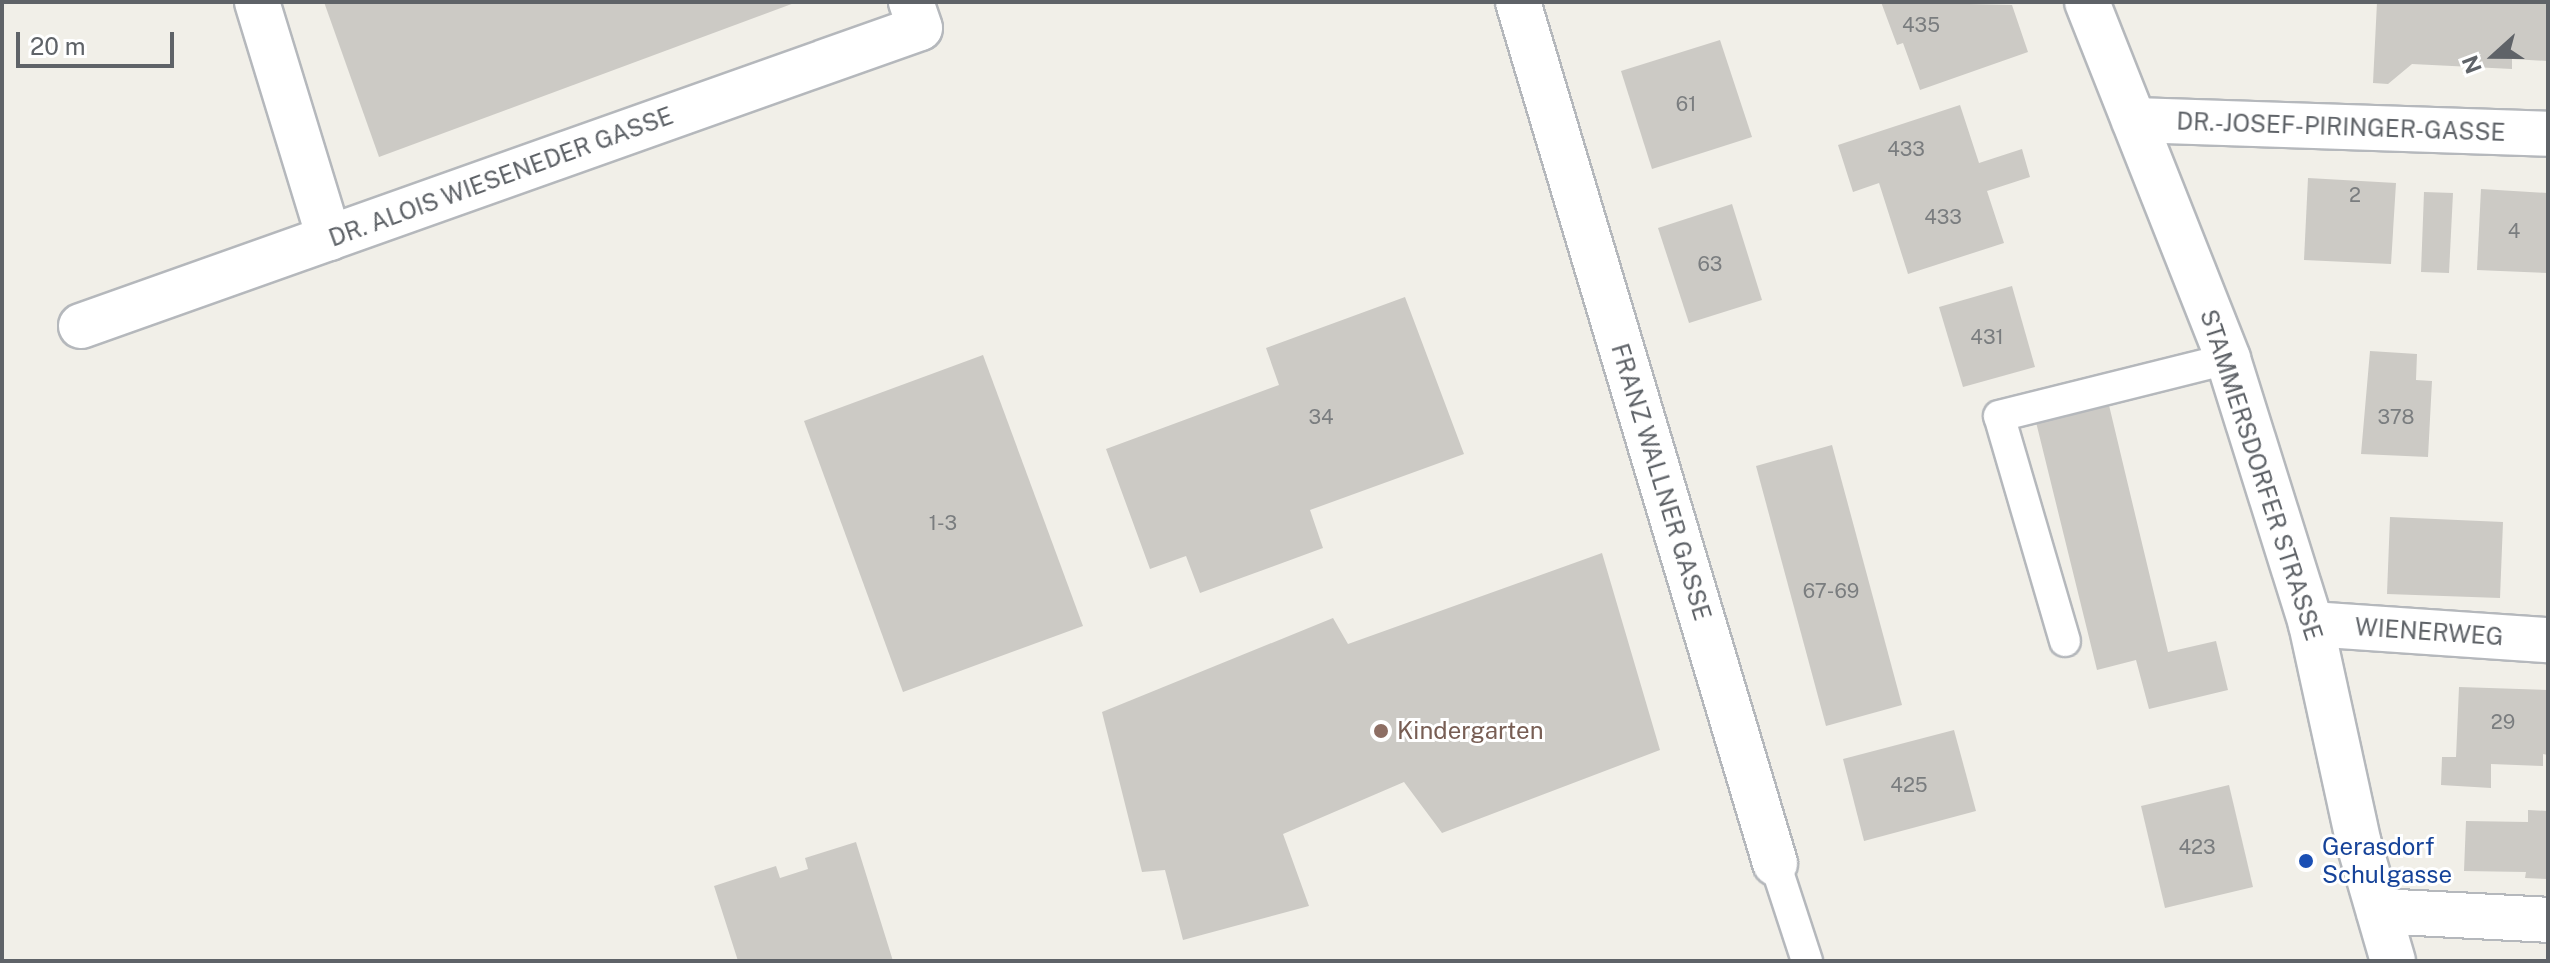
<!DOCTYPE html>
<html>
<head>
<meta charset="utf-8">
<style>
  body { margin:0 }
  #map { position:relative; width:2550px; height:963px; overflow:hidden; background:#f1efe8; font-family:"Public Sans",sans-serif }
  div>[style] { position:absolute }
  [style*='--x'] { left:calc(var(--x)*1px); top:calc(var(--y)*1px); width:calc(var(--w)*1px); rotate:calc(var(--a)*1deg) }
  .building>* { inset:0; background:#cccac5 }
  .roads { filter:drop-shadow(2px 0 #b5b8bc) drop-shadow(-2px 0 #b5b8bc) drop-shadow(0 2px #b5b8bc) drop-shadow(0 -2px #b5b8bc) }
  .service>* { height:30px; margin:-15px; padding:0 15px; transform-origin:15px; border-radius:15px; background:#fff }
  .minor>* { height:44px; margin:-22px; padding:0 22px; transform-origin:22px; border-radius:22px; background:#fff }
  .secondary>* { height:44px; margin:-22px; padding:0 22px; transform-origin:22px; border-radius:22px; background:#fff }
  .dots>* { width:22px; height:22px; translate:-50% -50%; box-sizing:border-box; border:4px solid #fff; border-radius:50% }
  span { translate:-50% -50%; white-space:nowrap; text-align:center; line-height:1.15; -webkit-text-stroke:6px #fff; paint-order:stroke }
  .number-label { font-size:20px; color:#7a7d7f }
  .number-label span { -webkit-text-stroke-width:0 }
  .street-label { font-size:24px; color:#5f6368 }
  .education-label { font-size:24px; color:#785e54 }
  .left { translate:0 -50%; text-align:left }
  .transit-label { font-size:24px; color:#164399 }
  .frame { position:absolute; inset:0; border:4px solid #5f6368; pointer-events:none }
  .north { position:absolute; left:2454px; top:16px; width:80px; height:80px; -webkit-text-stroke:6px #fff; paint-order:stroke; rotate:249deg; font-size:22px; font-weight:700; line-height:32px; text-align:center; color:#5f6368 }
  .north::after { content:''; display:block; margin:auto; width:28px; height:36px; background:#5f6368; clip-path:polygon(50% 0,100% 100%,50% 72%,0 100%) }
  .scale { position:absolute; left:16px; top:32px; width:158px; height:36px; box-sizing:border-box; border:4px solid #5f6368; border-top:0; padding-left:10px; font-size:24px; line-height:28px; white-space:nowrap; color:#5f6368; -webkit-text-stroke:6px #fff; paint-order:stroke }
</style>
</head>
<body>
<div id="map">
  <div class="building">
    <div style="clip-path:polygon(324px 2px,797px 2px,379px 157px)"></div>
    <div style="clip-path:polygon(1881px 2px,2012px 5px,2028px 52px,1920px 90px,1903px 43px,1897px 45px)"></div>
    <div style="clip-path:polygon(2377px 2px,2548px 2px,2548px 61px,2512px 59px,2512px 69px,2412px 64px,2388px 84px,2373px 83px)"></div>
    <div style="clip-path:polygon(1720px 40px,1752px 137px,1652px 169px,1621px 71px)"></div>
    <div style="clip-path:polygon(1960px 105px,1979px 163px,2022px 149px,2030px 177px,1987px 191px,2004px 243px,1908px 274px,1879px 183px,1853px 192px,1838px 145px)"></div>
    <div style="clip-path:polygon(2308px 178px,2396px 183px,2391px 264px,2304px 260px)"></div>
    <div style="clip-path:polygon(2481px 189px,2548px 193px,2548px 273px,2477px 270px)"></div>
    <div style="clip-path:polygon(2424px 192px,2453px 193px,2449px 273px,2421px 272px)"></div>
    <div style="clip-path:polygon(1732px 204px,1762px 300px,1689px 323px,1658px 228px)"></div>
    <div style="clip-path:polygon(2012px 286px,2035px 367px,1963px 387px,1939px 307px)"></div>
    <div style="clip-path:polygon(1405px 297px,1464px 454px,1310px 510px,1323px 548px,1200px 593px,1186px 556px,1150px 569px,1106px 449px,1279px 385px,1266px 348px)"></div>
    <div style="clip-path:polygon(2370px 351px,2417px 354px,2416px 380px,2432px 381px,2428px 457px,2361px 454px)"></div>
    <div style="clip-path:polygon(983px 355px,1083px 626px,903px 692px,804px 421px)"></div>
    <div style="clip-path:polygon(2108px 401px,2168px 652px,2216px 641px,2228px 690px,2149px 709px,2136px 660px,2097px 670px,2035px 418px)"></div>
    <div style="clip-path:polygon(1832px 445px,1902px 705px,1826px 726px,1756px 466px)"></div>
    <div style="clip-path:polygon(2390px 517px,2503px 522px,2500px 598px,2387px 594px)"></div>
    <div style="clip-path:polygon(1602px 553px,1660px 750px,1442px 833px,1404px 782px,1283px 834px,1309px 906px,1183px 940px,1165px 870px,1142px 872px,1102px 712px,1333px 618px,1348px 644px)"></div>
    <div style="clip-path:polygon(2459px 687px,2548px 690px,2548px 755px,2543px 754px,2543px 766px,2491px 764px,2491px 788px,2441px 785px,2442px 757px,2456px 757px)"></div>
    <div style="clip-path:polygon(1954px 730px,1976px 811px,1864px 841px,1843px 759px)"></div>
    <div style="clip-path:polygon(2229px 785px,2253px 887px,2165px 908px,2141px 806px)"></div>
    <div style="clip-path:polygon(2528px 810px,2548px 811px,2548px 879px,2525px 878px,2526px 872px,2464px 871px,2466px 821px,2528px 822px)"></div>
    <div style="clip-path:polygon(856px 842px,893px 961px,738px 961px,714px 886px,776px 866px,780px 878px,808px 869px,805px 858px)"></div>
  </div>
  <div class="roads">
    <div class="service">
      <div style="--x:2065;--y:641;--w:234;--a:-106.3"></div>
      <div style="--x:1999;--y:416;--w:236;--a:-14"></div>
      <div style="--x:1775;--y:863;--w:103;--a:71.9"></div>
    </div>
    <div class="minor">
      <div style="--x:257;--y:2;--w:247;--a:73"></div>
      <div style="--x:1518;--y:2;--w:899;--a:73.38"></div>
      <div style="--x:2134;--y:120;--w:414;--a:1.9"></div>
      <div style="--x:81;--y:326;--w:890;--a:-19.55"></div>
      <div style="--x:920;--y:28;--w:28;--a:-109"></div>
      <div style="--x:2311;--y:624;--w:238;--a:3.9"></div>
      <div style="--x:2379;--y:911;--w:169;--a:3"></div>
    </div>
    <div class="secondary">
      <div style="--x:2087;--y:2;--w:384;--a:68.4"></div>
      <div style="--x:2228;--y:359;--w:278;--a:72.6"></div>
      <div style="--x:2311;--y:624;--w:225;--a:77.7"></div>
      <div style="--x:2359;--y:844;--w:122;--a:73.8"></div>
    </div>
  </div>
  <div class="dots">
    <div style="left:1381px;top:731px;background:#8d6e63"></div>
    <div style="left:2306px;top:861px;background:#1a4fb4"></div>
  </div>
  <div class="number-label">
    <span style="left:1921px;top:25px">435</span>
    <span style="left:1686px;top:104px">61</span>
    <span style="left:1906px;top:149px">433</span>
    <span style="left:2355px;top:195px">2</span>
    <span style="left:1943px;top:217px">433</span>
    <span style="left:2514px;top:231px">4</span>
    <span style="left:1710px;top:264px">63</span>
    <span style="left:1987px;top:337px">431</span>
    <span style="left:1321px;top:417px">34</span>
    <span style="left:2396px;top:417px">378</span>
    <span style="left:943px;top:523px">1-3</span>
    <span style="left:1831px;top:591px">67-69</span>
    <span style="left:2503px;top:722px">29</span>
    <span style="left:1909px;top:785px">425</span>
    <span style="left:2197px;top:847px">423</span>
  </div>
  <div class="street-label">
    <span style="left:2341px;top:127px;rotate:2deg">DR.-JOSEF-PIRINGER-GASSE</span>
    <span style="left:501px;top:177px;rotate:-20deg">DR. ALOIS WIESENEDER GASSE</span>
    <span style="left:2261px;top:475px;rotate:72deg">STAMMERSDORFER STRASSE</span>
    <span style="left:1661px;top:482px;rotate:73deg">FRANZ WALLNER GASSE</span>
    <span style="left:2429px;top:632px;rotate:4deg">WIENERWEG</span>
  </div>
  <div class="education-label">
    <span class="left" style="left:1397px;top:731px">Kindergarten</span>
  </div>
  <div class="transit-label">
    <span class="left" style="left:2322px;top:861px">Gerasdorf<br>Schulgasse</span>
  </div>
  <div class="frame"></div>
  <div class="north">N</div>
  <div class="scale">20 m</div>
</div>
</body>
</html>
